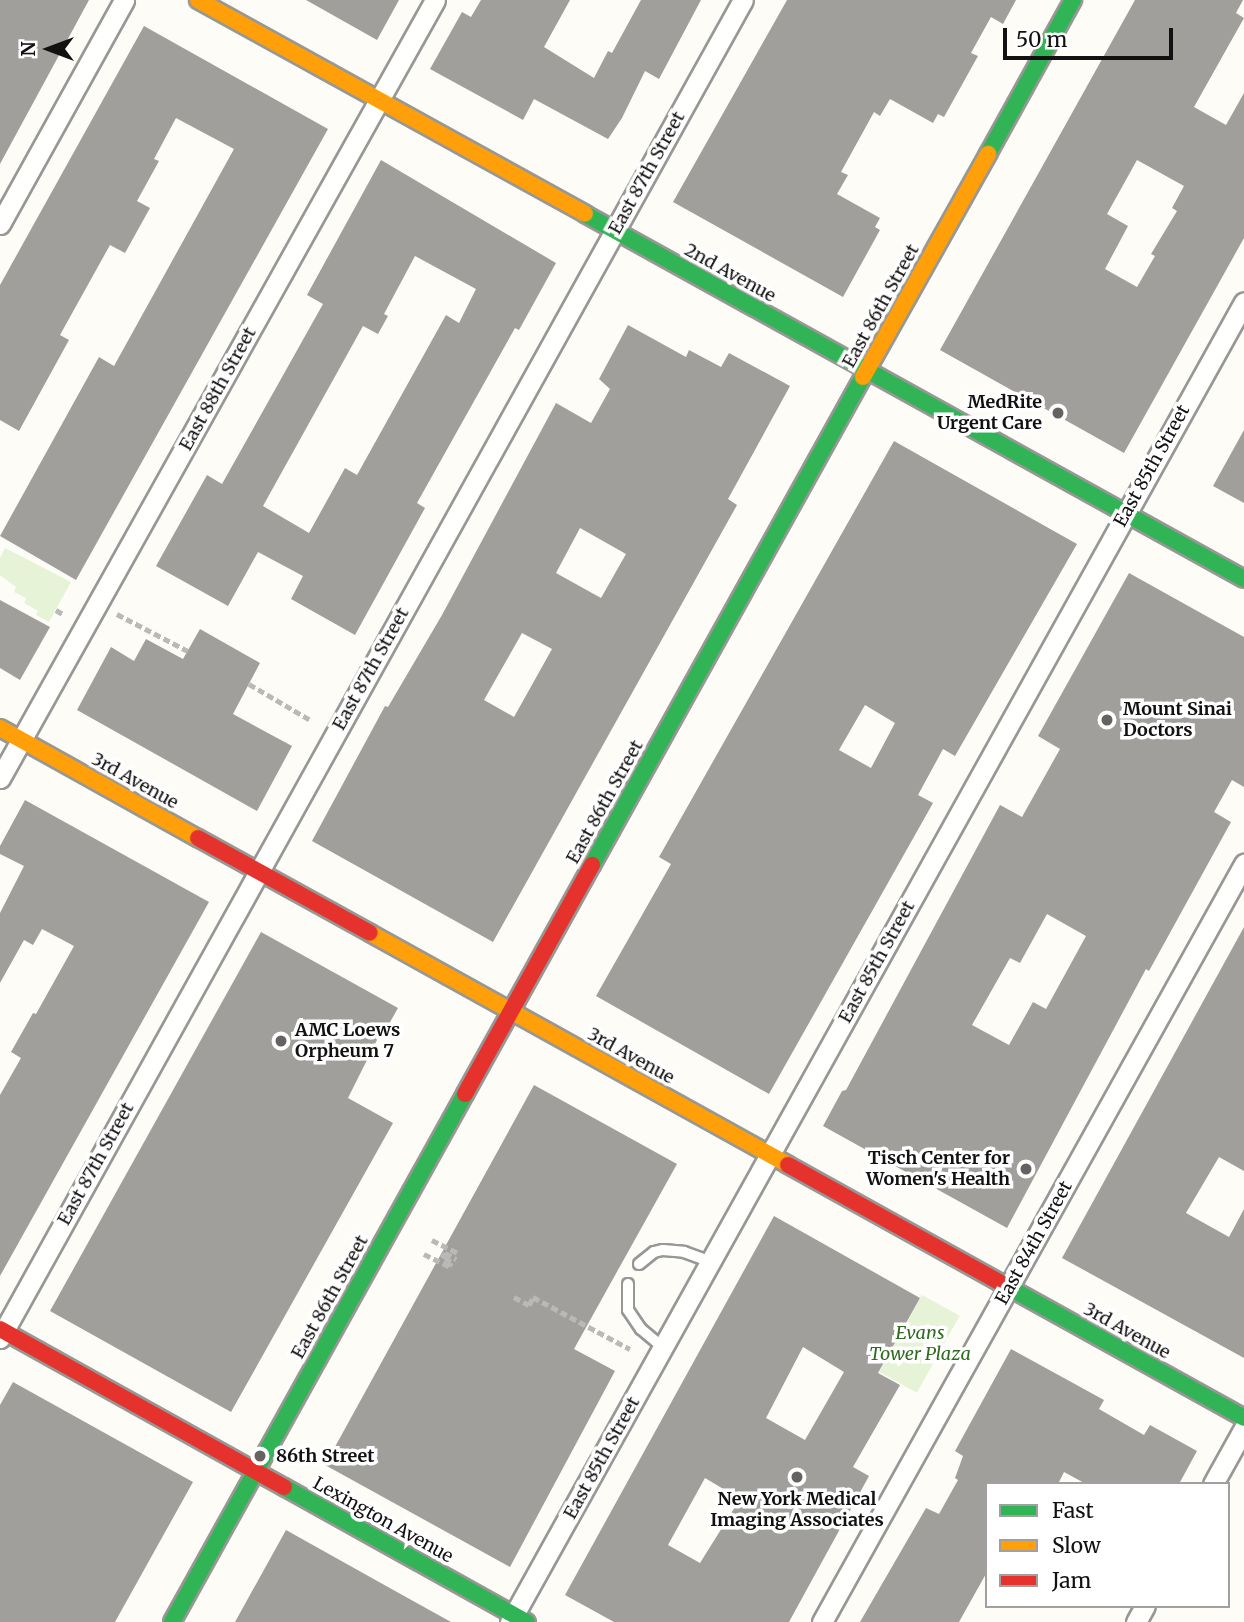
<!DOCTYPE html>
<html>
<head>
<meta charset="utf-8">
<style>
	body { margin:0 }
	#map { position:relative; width:1244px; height:1622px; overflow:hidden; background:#fdfcf7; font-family:Merriweather,serif }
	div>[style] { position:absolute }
	.green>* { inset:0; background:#e7f3d7; transform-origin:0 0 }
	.building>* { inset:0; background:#a19f9c }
	.path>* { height:4.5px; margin-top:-2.25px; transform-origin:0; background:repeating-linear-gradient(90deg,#b9b9b8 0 7px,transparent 0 10.5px) }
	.roads { filter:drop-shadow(2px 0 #979795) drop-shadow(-2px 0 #979795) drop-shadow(0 2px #979795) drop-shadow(0 -2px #979795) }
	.lane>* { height:10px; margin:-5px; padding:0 5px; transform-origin:5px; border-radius:5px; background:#fffffe }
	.street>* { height:19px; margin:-9.5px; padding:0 9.5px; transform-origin:9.5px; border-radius:9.5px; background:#fffffe }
	.fast>* { height:16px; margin:-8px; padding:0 8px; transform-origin:8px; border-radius:8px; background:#30b455 }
	.slow>* { height:16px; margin:-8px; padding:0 8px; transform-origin:8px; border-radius:8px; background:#ff9f0a }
	.jam>* { height:16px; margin:-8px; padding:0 8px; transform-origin:8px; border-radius:8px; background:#e5322d }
	.dots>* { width:19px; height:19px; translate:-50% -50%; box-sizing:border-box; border:4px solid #fff; border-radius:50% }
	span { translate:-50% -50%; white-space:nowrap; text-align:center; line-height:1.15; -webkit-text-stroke:7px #fff; paint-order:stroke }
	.street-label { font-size:18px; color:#111 }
	.poi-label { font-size:18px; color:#111; font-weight:700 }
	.right { translate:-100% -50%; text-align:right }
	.left { translate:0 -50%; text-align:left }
	.park-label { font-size:18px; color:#2f6b1f; font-style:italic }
	.legend { position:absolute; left:985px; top:1482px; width:245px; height:126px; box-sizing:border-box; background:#fff; border:2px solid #a0a0a0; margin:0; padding:9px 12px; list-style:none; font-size:21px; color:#111 }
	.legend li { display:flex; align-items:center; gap:14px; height:35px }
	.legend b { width:35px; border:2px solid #a0a0a0 }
	.north { position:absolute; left:14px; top:14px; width:70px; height:70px; -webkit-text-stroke:5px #fff; paint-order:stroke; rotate:270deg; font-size:19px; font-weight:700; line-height:28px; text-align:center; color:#111 }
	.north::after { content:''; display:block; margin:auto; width:24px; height:32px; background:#111; clip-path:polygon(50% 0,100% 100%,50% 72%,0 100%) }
	.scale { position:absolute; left:1003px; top:28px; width:170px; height:32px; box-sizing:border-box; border:4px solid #111; border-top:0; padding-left:9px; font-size:21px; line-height:24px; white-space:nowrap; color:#111; -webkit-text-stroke:5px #fff; paint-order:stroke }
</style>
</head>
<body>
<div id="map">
	<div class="green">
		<i style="clip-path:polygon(5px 548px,71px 582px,49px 622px,36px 615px,38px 611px,24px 603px,26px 598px,14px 592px,16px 587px,0 575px,0 558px)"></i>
		<i style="left:922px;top:1295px;width:43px;height:88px;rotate:29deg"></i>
	</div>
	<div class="building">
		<i style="clip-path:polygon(0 0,89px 0,0 164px)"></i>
		<i style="clip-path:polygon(306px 0,399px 0,377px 40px)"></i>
		<i style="clip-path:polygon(481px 0,570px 0,544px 47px,594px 78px,608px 51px,612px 53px,641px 0,701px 0,659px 79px,645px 71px,622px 118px,608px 139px,534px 99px,523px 120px,430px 69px,462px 12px,471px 17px)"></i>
		<i style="clip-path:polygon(787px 0,1016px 0,1003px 24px,991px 17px,971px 53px,978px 56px,944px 117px,938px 114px,933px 123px,890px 99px,880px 116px,874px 112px,841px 172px,848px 175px,837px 194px,880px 218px,875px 227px,880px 230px,843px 297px,673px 202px)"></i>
		<i style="clip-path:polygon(evenodd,1135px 0,1243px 0,1236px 13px,1244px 18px,1194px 107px,1226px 125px,1244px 93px,1244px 238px,1124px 453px,940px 350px,1135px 0,1137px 160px,1184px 186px,1172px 208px,1177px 211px,1151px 254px,1155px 256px,1137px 287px,1105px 269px,1128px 226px,1107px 214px,1137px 160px)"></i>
		<i style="clip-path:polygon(144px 26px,328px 129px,76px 580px,0 536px,99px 357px,114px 366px,234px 149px,176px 118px,154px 159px,159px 161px,137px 201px,150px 208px,125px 253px,110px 245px,60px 335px,69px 340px,19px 431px,0 420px,0 285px)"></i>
		<i style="clip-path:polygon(evenodd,381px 160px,556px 263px,519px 330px,515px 328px,417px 503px,425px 508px,355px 635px,291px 599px,303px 576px,258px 552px,228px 606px,156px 566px,207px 475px,222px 484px,323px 304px,307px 295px,381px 160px,415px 256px,476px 289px,459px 323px,446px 315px,357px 475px,345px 468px,309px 533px,263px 506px,363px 326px,378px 334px,388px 316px,384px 314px,415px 256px)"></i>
		<i style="clip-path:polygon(evenodd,628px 325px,686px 357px,689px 350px,721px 367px,729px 353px,790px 386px,728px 499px,737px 505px,493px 942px,312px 841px,385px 706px,388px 707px,442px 615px,556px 403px,591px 423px,610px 389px,599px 379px,628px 325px,580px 528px,626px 554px,601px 598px,556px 573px,580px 528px,628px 325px,522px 633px,552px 649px,514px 717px,484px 700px,522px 633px)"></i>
		<i style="clip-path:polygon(1244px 430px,1244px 503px,1213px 486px)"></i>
		<i style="clip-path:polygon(evenodd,894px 441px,1077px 544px,955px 756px,943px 749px,918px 795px,933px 803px,769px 1094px,596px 996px,671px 864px,659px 857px,894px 441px,865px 705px,895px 723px,871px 768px,839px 750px,865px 705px)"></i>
		<i style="clip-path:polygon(evenodd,1129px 573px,1244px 637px,1244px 787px,1232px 780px,1214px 812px,1231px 822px,1149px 971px,1146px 969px,1007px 1228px,823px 1126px,842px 1091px,846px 1090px,1000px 805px,1022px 817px,1060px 749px,1038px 736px,1129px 573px,1047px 914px,1086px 936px,1046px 1009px,1033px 1002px,1009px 1045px,972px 1025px,1010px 958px,1020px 963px,1047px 914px)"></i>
		<i style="clip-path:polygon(0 600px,50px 627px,20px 680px,0 668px)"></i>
		<i style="clip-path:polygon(200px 629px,260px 663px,233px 714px,292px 746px,257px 811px,77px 710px,111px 647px,134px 661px,146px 639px,183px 659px)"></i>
		<i style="clip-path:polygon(25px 800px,209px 902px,0 1276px,0 1095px,21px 1058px,11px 1052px,33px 1013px,36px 1014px,74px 946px,42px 929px,33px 945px,24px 940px,0 983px,0 913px,24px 866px,0 854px,0 846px)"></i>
		<i style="clip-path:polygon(1244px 927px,1244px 1171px,1219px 1157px,1186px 1213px,1229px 1237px,1244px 1209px,1244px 1358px,1062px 1258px)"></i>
		<i style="clip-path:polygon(261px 932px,398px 1008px,385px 1031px,381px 1032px,348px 1098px,393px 1123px,231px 1412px,50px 1311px)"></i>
		<i style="clip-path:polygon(534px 1085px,677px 1164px,574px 1349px,615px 1371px,510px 1567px,325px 1465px)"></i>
		<i style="clip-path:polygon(evenodd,774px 1216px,920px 1298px,878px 1373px,900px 1385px,853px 1467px,869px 1476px,789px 1622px,614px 1622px,565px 1595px,774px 1216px,803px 1347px,844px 1372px,805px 1440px,766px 1418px,803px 1347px,774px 1216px,705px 1478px,740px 1499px,700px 1563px,668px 1545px,705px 1478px)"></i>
		<i style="clip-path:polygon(1011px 1349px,1104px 1400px,1099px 1409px,1144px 1435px,1150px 1425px,1197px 1451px,1179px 1484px,1086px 1484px,1064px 1472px,1058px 1484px,987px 1484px,987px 1572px,959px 1622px,860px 1622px,926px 1508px,939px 1514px,958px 1480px,955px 1478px,963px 1456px,955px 1451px)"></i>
		<i style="clip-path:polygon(13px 1382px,193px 1482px,115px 1622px,0 1622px,0 1405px)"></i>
		<i style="clip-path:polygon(286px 1530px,379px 1582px,451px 1622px,235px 1622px)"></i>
	</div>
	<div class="path">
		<i style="left:56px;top:610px;width:8px;rotate:30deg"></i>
		<i style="left:117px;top:614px;width:80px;rotate:27.5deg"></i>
		<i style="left:249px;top:684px;width:73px;rotate:30.4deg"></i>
		<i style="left:432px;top:1240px;width:30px;rotate:27deg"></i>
		<i style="left:424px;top:1254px;width:28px;rotate:26deg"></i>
		<i style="left:449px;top:1266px;width:4px;rotate:-63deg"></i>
		<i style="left:451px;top:1262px;width:10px;rotate:-156deg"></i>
		<i style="left:442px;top:1258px;width:6px;rotate:-59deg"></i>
		<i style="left:445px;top:1253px;width:13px;rotate:29deg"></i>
		<i style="left:514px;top:1297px;width:17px;rotate:28deg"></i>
		<i style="left:529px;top:1305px;width:9px;rotate:-63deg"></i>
		<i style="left:533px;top:1297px;width:110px;rotate:28.2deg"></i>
	</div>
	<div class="roads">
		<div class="lane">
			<i style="left:639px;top:1264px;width:19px;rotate:-39deg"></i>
			<i style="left:654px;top:1252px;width:9px;rotate:-13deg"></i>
			<i style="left:663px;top:1250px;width:21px;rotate:5deg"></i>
			<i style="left:684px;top:1252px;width:30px;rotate:20deg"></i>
			<i style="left:628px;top:1284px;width:26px;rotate:90deg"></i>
			<i style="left:628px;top:1310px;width:23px;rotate:56deg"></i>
			<i style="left:641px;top:1329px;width:30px;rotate:40deg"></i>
		</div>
		<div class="street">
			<i style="left:0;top:224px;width:256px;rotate:-61deg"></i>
			<i style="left:0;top:778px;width:891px;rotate:-60.79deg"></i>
			<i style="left:0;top:1338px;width:1530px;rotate:-60.96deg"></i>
			<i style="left:1213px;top:1484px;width:64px;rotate:-61deg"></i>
			<i style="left:510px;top:1622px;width:1510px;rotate:-60.92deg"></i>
			<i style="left:822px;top:1622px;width:868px;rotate:-60.89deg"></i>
			<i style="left:1136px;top:1622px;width:18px;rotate:-61deg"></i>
		</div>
		<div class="fast">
			<i style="left:988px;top:154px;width:176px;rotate:-61.1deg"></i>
			<i style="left:585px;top:214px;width:753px;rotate:28.98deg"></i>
			<i style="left:592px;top:865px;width:558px;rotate:-60.96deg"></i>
			<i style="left:999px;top:1282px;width:280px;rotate:29deg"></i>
			<i style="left:284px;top:1487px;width:278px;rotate:29.1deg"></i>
			<i style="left:172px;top:1622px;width:604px;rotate:-60.97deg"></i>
		</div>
		<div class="slow">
			<i style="left:198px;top:0;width:442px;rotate:28.9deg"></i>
			<i style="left:863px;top:377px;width:256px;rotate:-60.7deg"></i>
			<i style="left:0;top:728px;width:227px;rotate:29.1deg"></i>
			<i style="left:370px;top:933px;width:478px;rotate:29deg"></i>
		</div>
		<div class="jam">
			<i style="left:198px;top:838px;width:196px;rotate:28.9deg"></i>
			<i style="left:465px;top:1094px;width:262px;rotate:-61deg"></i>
			<i style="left:788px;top:1165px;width:241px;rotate:29deg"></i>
			<i style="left:0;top:1329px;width:325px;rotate:29.1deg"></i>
		</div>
	</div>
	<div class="dots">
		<i style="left:1058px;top:413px;background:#646362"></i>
		<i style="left:1107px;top:720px;background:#646362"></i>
		<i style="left:281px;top:1041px;background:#646362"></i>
		<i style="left:1026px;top:1169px;background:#646362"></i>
		<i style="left:260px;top:1456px;background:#646362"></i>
		<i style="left:797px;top:1477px;background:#646362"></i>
	</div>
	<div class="street-label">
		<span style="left:647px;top:173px;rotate:-61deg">East 87th Street</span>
		<span style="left:730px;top:273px;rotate:29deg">2nd Avenue</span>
		<span style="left:881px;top:306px;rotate:-61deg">East 86th Street</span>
		<span style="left:218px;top:389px;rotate:-61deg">East 88th Street</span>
		<span style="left:1152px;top:466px;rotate:-61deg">East 85th Street</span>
		<span style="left:371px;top:669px;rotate:-61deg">East 87th Street</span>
		<span style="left:135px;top:781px;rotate:29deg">3rd Avenue</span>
		<span style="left:605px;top:802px;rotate:-61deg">East 86th Street</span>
		<span style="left:877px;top:962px;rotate:-61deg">East 85th Street</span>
		<span style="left:631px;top:1056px;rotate:29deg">3rd Avenue</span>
		<span style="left:96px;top:1164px;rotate:-61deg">East 87th Street</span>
		<span style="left:1034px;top:1243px;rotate:-61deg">East 84th Street</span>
		<span style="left:330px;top:1297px;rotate:-61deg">East 86th Street</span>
		<span style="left:1127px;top:1331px;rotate:29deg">3rd Avenue</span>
		<span style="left:602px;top:1458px;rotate:-61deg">East 85th Street</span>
		<span style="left:383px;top:1520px;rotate:29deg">Lexington Avenue</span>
	</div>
	<div class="poi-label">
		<span class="right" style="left:1042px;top:413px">MedRite<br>Urgent Care</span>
		<span class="left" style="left:1123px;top:720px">Mount Sinai<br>Doctors</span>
		<span class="left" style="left:295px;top:1041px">AMC Loews<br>Orpheum 7</span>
		<span class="right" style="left:1010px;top:1169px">Tisch Center for<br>Women's Health</span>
		<span class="left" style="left:276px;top:1456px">86th Street</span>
		<span style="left:797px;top:1510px">New York Medical<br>Imaging Associates</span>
	</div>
	<div class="park-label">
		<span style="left:920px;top:1344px">Evans<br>Tower Plaza</span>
	</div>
	<ul class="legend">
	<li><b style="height:9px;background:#30b455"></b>Fast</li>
	<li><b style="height:9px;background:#ff9f0a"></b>Slow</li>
	<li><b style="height:9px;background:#e5322d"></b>Jam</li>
	</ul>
	<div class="north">N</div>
	<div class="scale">50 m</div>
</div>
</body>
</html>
